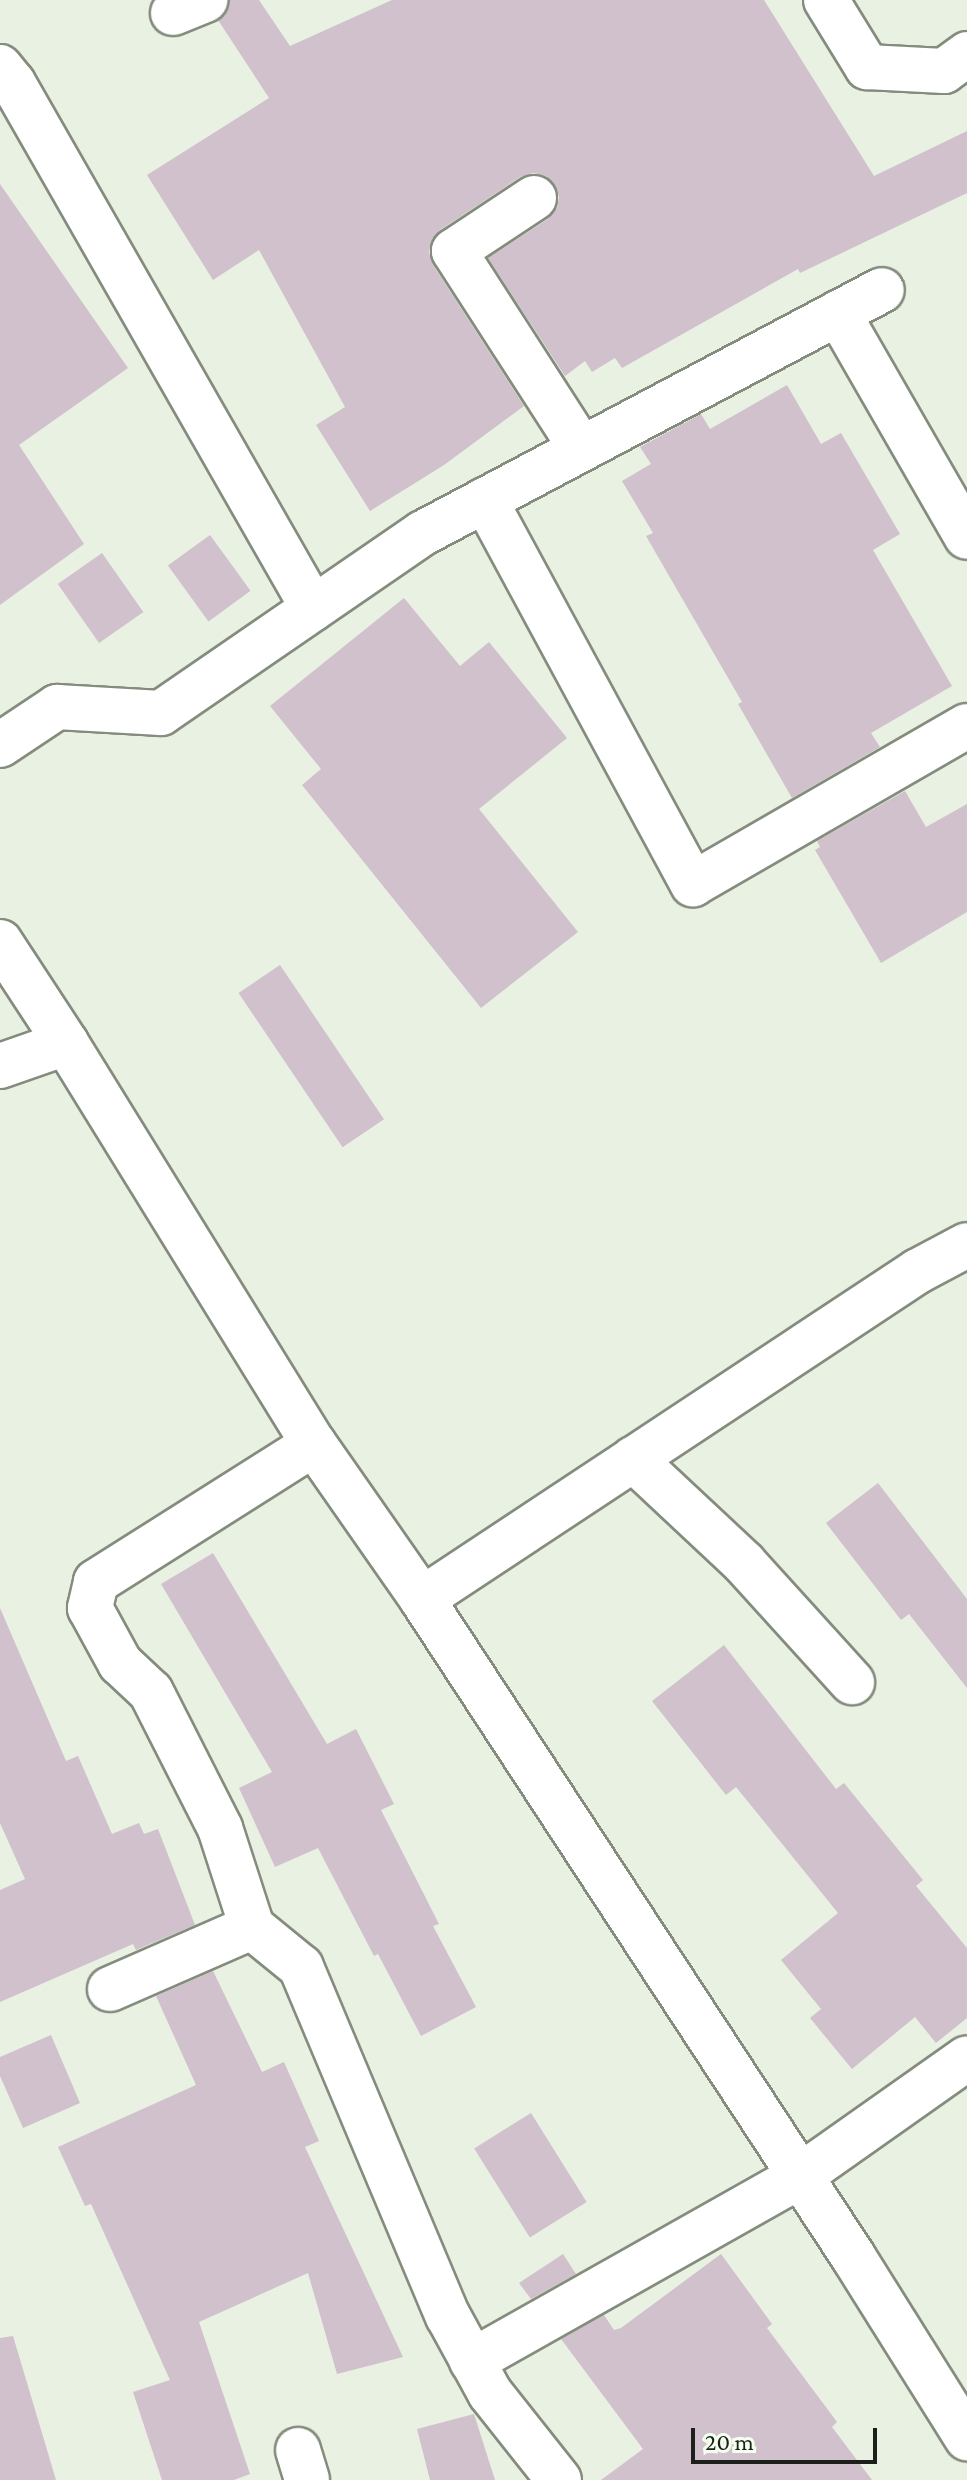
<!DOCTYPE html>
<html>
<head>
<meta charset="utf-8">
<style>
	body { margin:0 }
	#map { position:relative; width:967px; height:2480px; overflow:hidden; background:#e8f1e2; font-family:"Crimson Pro",serif }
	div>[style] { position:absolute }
	.building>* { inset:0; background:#d0c1cd; transform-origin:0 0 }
	.roads { filter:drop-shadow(2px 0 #848c7e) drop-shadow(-2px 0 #848c7e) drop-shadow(0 2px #848c7e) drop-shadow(0 -2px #848c7e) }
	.minor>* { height:44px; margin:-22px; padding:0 22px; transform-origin:22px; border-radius:22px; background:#fff }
	.tertiary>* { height:44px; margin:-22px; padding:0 22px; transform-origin:22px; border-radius:22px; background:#fff }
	span { translate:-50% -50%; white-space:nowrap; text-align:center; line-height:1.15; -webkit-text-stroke:6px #f5ffef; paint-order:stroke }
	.scale { position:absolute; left:691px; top:2428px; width:186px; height:36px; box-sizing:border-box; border:4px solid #1c1f1a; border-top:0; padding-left:10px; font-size:24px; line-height:28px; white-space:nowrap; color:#1c1f1a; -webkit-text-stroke:6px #f5ffef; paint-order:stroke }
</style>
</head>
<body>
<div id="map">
	<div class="building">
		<i style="clip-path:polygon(229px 0,259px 0,290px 46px,392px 0,764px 0,874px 176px,967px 131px,967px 193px,800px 273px,798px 269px,622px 368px,615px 358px,592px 372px,585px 361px,565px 376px,488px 258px,548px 219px,557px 208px,559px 197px,555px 185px,546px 176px,533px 173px,520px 177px,440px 230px,432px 239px,429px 252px,433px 265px,524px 406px,444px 465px,370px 511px,316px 425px,345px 407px,259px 250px,213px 280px,147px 175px,269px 98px,218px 20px,225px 15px)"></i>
		<i style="clip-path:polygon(0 184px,128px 368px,19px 445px,84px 544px,0 605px)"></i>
		<i style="clip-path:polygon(787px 385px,821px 444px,841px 433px,900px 534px,873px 550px,952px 686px,871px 733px,880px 747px,792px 798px,738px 704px,742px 702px,646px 536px,653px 533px,622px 481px,651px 464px,640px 447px,701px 414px,710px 429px)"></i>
		<i style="left:210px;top:535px;width:69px;height:52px;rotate:54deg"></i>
		<i style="left:102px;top:553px;width:72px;height:54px;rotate:55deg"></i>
		<i style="clip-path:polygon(404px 598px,460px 666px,489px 642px,567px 738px,479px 809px,578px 932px,481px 1008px,302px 785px,321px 769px,270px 706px)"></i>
		<i style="clip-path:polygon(905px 791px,926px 827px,967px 804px,967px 912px,881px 963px,815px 850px,820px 847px,817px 841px)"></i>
		<i style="left:280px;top:965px;width:186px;height:50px;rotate:56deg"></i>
		<i style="clip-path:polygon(878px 1483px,967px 1599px,967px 1688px,909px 1614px,901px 1620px,826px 1523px)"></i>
		<i style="clip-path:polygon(213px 1553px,327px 1744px,356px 1729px,394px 1804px,381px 1810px,439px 1924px,433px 1926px,476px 2007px,421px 2036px,378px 1954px,374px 1956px,318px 1848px,275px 1867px,239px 1788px,272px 1772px,161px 1584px)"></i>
		<i style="clip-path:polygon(0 1608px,66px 1761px,78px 1756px,112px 1834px,139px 1823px,144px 1834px,158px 1829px,195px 1925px,136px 1950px,133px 1944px,0 2002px,0 1890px,25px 1879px,0 1823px)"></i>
		<i style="clip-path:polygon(724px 1645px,836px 1789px,844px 1783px,923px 1880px,916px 1886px,967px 1948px,967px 2018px,936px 2043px,915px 2017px,852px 2069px,810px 2018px,821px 2009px,781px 1960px,838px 1913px,736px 1787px,726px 1795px,652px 1701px)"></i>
		<i style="clip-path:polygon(213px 1971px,262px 2072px,284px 2062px,319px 2141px,305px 2147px,403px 2357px,337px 2374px,308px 2273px,199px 2322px,250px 2474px,234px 2480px,162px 2480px,133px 2392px,170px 2380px,91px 2204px,85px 2206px,58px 2147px,196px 2085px,156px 1996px)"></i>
		<i style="clip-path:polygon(51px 2035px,80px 2103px,23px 2128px,0 2076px,0 2057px)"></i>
		<i style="left:531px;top:2113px;width:105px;height:67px;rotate:58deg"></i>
		<i style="clip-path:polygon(563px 2254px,576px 2274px,531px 2299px,519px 2283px)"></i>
		<i style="clip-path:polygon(721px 2254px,772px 2324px,767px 2328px,837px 2422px,832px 2427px,872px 2480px,601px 2480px,643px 2449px,561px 2339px,604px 2315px,614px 2330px,621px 2328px)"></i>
		<i style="clip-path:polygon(13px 2336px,56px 2480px,0 2480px,0 2338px)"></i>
		<i style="clip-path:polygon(474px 2414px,495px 2480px,430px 2480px,417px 2429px)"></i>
	</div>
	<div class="roads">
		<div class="minor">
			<i style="left:826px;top:0;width:79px;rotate:58.5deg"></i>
			<i style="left:867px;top:67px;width:77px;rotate:3deg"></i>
			<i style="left:944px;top:71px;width:29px;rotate:-36deg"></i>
			<i style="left:173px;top:13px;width:35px;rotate:-22deg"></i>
			<i style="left:0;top:67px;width:21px;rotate:51deg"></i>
			<i style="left:13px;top:83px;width:605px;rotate:60.26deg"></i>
			<i style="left:534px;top:198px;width:96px;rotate:146.5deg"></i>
			<i style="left:454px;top:251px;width:234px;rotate:57.2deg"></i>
			<i style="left:838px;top:313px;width:258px;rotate:60.1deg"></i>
			<i style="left:485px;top:500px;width:437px;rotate:61.6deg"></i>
			<i style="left:693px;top:884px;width:316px;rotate:-30deg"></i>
			<i style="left:0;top:745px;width:69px;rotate:-33.7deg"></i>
			<i style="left:57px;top:707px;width:104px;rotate:3.3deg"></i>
			<i style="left:161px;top:713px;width:318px;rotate:-34.5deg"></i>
			<i style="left:423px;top:533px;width:519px;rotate:-27.9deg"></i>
			<i style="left:0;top:1066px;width:70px;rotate:-19.2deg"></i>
			<i style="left:314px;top:1444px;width:258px;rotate:147.7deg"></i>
			<i style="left:96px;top:1582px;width:27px;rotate:103deg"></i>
			<i style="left:90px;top:1608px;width:63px;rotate:61.4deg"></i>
			<i style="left:120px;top:1663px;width:42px;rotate:43.1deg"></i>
			<i style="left:151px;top:1692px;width:153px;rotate:63.1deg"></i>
			<i style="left:220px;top:1828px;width:104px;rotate:72.1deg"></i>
			<i style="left:252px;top:1927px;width:63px;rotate:39.2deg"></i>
			<i style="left:301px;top:1967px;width:379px;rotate:67.2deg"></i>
			<i style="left:448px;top:2316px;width:88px;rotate:61.4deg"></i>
			<i style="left:490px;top:2393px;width:111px;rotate:51.6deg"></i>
			<i style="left:633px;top:1459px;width:152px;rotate:43.1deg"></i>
			<i style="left:744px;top:1563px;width:161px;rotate:47.8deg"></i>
			<i style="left:422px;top:1599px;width:595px;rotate:-33.48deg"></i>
			<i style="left:918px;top:1271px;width:55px;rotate:-28deg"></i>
			<i style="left:110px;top:1989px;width:155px;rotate:-23.6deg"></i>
			<i style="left:472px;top:2361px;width:377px;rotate:-29.4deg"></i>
			<i style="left:800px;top:2176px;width:204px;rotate:-35.2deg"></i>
			<i style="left:298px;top:2450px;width:31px;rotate:73deg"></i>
		</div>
		<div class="tertiary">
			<i style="left:0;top:942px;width:121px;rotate:56.8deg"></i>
			<i style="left:66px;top:1043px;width:471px;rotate:58.3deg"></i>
			<i style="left:314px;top:1444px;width:189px;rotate:55.1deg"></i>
			<i style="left:422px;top:1599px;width:788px;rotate:56.75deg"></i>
			<i style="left:854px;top:2258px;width:213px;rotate:57.9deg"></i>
		</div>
	</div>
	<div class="scale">20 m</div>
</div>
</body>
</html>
